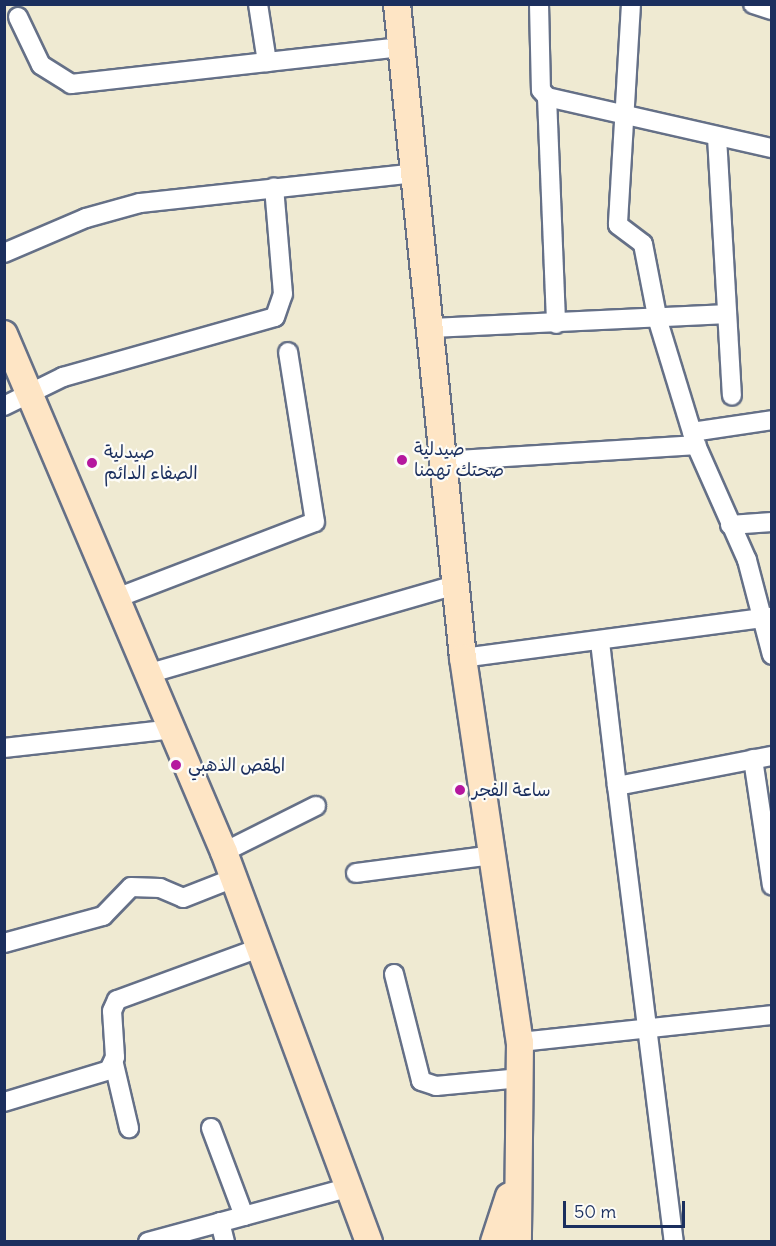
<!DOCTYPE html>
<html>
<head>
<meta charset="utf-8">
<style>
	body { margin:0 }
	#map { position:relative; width:776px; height:1246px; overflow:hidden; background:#efead2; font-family:Delius,"Playpen Sans Arabic",sans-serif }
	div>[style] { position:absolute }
	.roads { filter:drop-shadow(2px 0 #657087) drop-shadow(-2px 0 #657087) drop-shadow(0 2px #657087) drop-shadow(0 -2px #657087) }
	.minor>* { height:18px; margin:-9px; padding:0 9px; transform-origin:9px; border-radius:9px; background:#fff }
	.secondary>* { height:26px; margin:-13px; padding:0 13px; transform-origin:13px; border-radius:13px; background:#fee5c5 }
	.dots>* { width:16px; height:16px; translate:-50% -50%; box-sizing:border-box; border:3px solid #fdfcf7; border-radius:50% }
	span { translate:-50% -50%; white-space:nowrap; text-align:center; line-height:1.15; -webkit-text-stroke:4.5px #fdfcf7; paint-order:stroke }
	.poi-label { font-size:18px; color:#1b2f5e }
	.left { translate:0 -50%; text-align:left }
	.frame { position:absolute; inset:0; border:6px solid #1b2f5e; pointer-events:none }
	.scale { position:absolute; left:563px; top:1201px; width:122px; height:27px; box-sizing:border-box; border:3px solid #1b2f5e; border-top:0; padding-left:8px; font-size:18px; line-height:21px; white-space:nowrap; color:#1b2f5e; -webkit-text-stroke:4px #fdfcf7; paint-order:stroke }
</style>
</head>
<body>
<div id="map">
	<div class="roads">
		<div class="minor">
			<i style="left:258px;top:4px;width:59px;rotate:81.2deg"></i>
			<i style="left:539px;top:4px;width:86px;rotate:88.7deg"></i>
			<i style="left:541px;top:90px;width:9px;rotate:49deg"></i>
			<i style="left:547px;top:97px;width:231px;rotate:12.8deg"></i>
			<i style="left:631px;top:4px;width:221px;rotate:93.4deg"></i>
			<i style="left:618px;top:225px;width:31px;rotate:37deg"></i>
			<i style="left:643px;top:244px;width:78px;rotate:79deg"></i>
			<i style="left:658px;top:321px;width:130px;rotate:73deg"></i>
			<i style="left:696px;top:445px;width:126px;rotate:66.1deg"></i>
			<i style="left:747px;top:560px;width:98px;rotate:75.3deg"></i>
			<i style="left:753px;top:4px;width:20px;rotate:18deg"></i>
			<i style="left:18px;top:17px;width:53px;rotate:64.4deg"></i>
			<i style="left:41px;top:65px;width:36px;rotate:32deg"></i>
			<i style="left:71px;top:84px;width:332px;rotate:-6.4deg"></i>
			<i style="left:547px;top:97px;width:227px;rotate:87.7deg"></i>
			<i style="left:717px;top:137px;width:259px;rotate:86.7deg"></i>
			<i style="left:4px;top:253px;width:89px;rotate:-23.1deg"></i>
			<i style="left:86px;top:218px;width:56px;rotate:-15.5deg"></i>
			<i style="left:140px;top:203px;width:277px;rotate:-6.2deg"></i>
			<i style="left:430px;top:328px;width:295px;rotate:-2.7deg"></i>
			<i style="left:4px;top:406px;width:66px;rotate:-26.2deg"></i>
			<i style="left:63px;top:377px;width:220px;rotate:-15.8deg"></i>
			<i style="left:275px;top:317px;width:24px;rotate:-71deg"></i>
			<i style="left:283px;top:294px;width:107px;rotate:-94.8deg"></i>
			<i style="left:692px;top:432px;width:81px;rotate:-8.5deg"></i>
			<i style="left:443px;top:461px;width:254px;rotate:-3.6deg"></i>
			<i style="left:730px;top:525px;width:42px;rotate:-4.1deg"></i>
			<i style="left:114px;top:599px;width:215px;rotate:-21deg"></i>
			<i style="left:315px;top:522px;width:172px;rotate:-99deg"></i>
			<i style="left:600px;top:642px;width:145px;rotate:83.3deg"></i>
			<i style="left:617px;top:786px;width:158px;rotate:-11deg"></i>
			<i style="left:463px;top:658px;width:312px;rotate:-7.6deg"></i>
			<i style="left:147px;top:674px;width:321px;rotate:-16.1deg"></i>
			<i style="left:4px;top:748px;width:171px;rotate:-6.4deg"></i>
			<i style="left:753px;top:759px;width:128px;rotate:81.5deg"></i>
			<i style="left:617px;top:786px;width:460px;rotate:82.9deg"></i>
			<i style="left:224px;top:852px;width:103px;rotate:-26.6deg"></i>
			<i style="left:356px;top:873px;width:138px;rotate:-7.5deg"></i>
			<i style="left:4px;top:943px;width:103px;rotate:-15.3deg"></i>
			<i style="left:103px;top:916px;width:40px;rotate:-46deg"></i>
			<i style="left:131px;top:887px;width:29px;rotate:2deg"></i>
			<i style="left:160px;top:888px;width:25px;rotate:23deg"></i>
			<i style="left:183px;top:898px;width:55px;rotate:-21.4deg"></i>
			<i style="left:394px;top:974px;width:110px;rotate:75.8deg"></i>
			<i style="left:421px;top:1081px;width:16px;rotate:18deg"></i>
			<i style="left:436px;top:1086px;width:85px;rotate:-5.4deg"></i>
			<i style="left:520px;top:1042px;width:253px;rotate:-6.1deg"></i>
			<i style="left:114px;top:1064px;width:66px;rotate:76.8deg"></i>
			<i style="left:4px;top:1102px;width:110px;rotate:-16.9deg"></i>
			<i style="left:109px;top:1070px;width:14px;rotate:-65deg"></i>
			<i style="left:115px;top:1057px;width:46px;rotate:-93.7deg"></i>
			<i style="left:112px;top:1011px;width:12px;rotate:-66deg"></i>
			<i style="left:117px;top:1000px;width:154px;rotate:-20.1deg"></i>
			<i style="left:211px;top:1128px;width:94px;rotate:69.4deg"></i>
			<i style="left:220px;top:1222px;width:21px;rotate:76deg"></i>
			<i style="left:148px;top:1242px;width:210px;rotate:-15.2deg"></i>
		</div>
		<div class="secondary">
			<i style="left:397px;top:4px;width:657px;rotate:84.24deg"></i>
			<i style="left:463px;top:658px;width:388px;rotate:81.6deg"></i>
			<i style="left:520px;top:1042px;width:200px;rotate:90.6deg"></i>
			<i style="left:4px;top:334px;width:563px;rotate:66.99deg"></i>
			<i style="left:224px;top:852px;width:416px;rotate:69.6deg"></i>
			<i style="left:494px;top:1242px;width:48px;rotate:-71.9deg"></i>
		</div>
	</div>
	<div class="dots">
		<i style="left:402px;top:460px;background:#b5179e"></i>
		<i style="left:92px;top:463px;background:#b5179e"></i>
		<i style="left:176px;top:765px;background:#b5179e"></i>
		<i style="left:460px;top:790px;background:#b5179e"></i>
	</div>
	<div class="poi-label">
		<span class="left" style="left:414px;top:460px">صيدلية<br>صحتك تهمنا</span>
		<span class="left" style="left:104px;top:463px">صيدلية<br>الصفاء الدائم</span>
		<span class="left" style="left:188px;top:765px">المقص الذهبي</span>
		<span class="left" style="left:472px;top:790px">ساعة الفجر</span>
	</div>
	<div class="frame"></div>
	<div class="scale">50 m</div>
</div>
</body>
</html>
